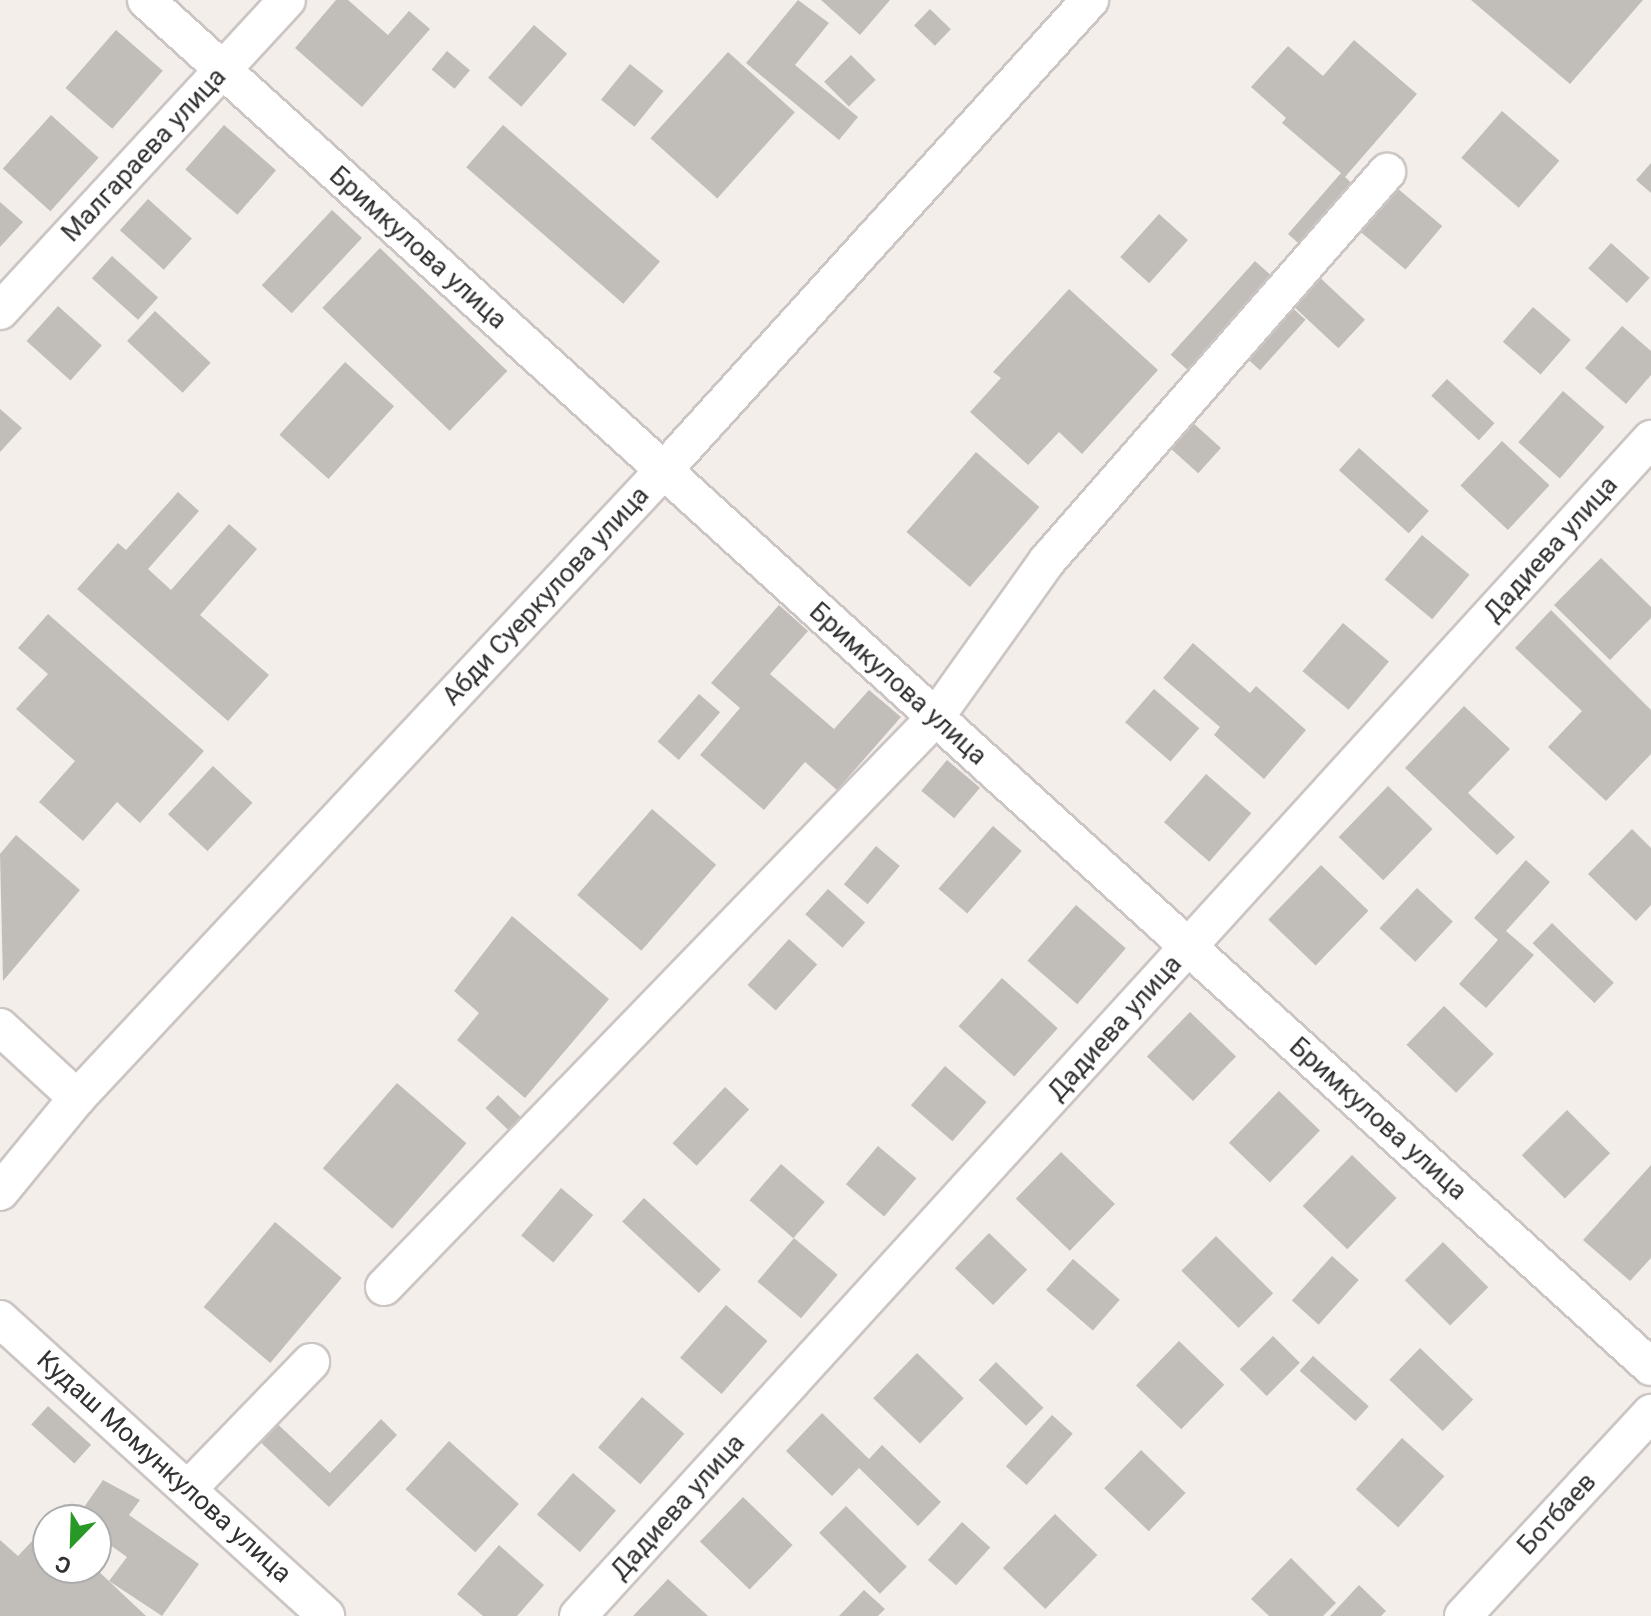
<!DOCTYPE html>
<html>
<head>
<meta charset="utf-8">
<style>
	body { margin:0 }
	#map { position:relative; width:1651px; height:1616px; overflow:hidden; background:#f4eeeb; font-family:Roboto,sans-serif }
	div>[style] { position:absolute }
	.building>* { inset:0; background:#c1bdb9; transform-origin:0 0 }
	.roads { filter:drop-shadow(2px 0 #ccc5c3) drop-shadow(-2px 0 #ccc5c3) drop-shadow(0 2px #ccc5c3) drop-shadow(0 -2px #ccc5c3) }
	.minor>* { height:36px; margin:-18px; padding:0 18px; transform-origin:18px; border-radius:18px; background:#fff }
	span { translate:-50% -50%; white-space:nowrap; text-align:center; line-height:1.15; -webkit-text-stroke:6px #fff; paint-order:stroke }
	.street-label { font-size:26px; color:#343231 }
	.north { position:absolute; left:32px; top:1504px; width:80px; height:80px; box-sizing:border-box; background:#fff; border:2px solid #aeadad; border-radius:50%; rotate:203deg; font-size:22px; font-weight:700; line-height:32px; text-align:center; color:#343231 }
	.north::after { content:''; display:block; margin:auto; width:28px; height:36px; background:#289926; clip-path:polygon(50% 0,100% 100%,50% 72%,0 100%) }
</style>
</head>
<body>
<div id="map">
	<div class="building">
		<i style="clip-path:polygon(336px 0,348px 0,388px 35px,409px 11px,430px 29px,362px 107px,295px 48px)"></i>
		<i style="clip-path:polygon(798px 0,829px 23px,795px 65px,858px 117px,839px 140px,746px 63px)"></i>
		<i style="clip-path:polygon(821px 0,890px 0,860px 35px)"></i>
		<i style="clip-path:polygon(1471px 0,1643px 0,1570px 84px)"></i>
		<i style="left:930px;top:9px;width:29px;height:23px;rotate:44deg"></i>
		<i style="left:534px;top:25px;width:44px;height:70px;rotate:41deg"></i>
		<i style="left:116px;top:30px;width:62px;height:77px;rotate:41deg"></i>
		<i style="clip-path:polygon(1354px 40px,1417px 94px,1345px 177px,1358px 189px,1305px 249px,1288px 234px,1341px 173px,1282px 123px,1286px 118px,1251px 87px,1288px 46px,1323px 76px)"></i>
		<i style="left:447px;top:51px;width:30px;height:24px;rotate:40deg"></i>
		<i style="left:728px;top:52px;width:90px;height:116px;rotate:42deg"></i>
		<i style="left:851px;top:55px;width:35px;height:38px;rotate:45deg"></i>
		<i style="left:630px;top:64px;width:43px;height:46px;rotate:39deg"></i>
		<i style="left:1502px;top:111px;width:76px;height:62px;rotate:41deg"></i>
		<i style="left:51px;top:115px;width:64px;height:72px;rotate:42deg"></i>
		<i style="left:224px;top:125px;width:69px;height:59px;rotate:41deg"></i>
		<i style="left:503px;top:125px;width:208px;height:56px;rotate:41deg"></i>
		<i style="clip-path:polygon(1651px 163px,1651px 193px,1636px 180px)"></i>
		<i style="left:1397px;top:188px;width:59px;height:57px;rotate:40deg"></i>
		<i style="left:148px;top:199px;width:59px;height:42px;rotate:42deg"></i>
		<i style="clip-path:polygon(0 202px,23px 222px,0 247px)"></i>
		<i style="left:332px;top:210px;width:41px;height:103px;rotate:43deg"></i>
		<i style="left:1159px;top:214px;width:39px;height:58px;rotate:42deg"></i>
		<i style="left:1611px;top:243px;width:52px;height:34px;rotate:42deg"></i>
		<i style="left:380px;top:248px;width:177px;height:83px;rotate:44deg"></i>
		<i style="left:112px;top:256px;width:62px;height:30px;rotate:42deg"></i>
		<i style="left:1255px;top:261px;width:36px;height:126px;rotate:42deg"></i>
		<i style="left:1316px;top:274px;width:67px;height:39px;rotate:43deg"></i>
		<i style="clip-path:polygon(1069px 289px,1158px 370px,1082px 454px,1059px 432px,1028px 465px,970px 412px,1001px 378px,993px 372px)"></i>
		<i style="left:1287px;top:303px;width:25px;height:68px;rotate:42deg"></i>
		<i style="left:58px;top:306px;width:59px;height:47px;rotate:42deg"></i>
		<i style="left:1533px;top:307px;width:50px;height:46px;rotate:41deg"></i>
		<i style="left:155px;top:311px;width:76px;height:41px;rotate:43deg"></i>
		<i style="clip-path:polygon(1622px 326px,1651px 351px,1651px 375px,1626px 404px,1585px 368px)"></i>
		<i style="left:345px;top:362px;width:66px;height:98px;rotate:42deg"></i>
		<i style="left:1447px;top:379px;width:65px;height:23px;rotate:43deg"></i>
		<i style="left:1563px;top:391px;width:55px;height:68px;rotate:41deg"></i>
		<i style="clip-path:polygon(0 409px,22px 428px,0 452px)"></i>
		<i style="left:1192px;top:422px;width:39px;height:34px;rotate:42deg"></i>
		<i style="left:1502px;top:441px;width:65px;height:61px;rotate:43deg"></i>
		<i style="left:1359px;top:448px;width:94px;height:30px;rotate:42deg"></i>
		<i style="left:976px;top:452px;width:84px;height:106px;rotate:41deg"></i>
		<i style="clip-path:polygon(178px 492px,199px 511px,148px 569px,171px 590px,229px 524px,257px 549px,200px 615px,269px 675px,228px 721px,77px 589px,118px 543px,126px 550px)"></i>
		<i style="left:1422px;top:535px;width:62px;height:58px;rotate:40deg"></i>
		<i style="clip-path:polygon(1601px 558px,1651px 607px,1651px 618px,1610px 660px,1554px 605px)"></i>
		<i style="clip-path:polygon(779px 605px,808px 631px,770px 674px,834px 729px,869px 690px,901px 717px,837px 790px,805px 762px,764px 810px,700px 755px,740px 708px,711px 683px)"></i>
		<i style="clip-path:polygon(1551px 610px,1651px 710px,1651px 754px,1606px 801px,1548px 747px,1582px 711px,1515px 648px)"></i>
		<i style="clip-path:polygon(48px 614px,204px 751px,140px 823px,117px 802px,83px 841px,39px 802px,75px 761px,16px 709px,48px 674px,18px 648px)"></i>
		<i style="left:1343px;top:623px;width:60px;height:63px;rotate:40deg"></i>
		<i style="clip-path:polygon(1193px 643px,1250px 693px,1256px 686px,1306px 730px,1264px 779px,1214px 735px,1220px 727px,1163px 678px)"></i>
		<i style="left:1154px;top:689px;width:60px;height:44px;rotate:41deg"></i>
		<i style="left:699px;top:694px;width:28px;height:63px;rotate:41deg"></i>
		<i style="clip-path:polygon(1464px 706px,1510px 749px,1468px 793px,1515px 837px,1497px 855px,1405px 768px)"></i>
		<i style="left:947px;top:760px;width:43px;height:40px;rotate:40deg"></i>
		<i style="left:213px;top:766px;width:54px;height:66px;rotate:43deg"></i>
		<i style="left:1206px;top:774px;width:60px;height:64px;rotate:41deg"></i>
		<i style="left:1388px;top:786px;width:62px;height:71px;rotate:44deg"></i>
		<i style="left:652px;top:809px;width:85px;height:114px;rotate:41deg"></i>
		<i style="left:993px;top:826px;width:38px;height:83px;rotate:41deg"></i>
		<i style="clip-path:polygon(1632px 829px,1651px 848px,1651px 905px,1636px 921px,1588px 874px)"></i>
		<i style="clip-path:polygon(16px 835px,80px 890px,3px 981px,0 854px)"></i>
		<i style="left:876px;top:846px;width:31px;height:50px;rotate:40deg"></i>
		<i style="clip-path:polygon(1526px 860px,1550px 882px,1506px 931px,1534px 955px,1486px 1008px,1459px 984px,1498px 940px,1474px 918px)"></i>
		<i style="left:1321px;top:865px;width:66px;height:76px;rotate:44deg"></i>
		<i style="left:1417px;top:888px;width:49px;height:55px;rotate:43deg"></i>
		<i style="left:828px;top:889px;width:50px;height:34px;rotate:42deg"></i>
		<i style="left:1076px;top:905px;width:66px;height:74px;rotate:41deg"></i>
		<i style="clip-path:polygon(512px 916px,609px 999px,525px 1098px,457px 1040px,479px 1013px,454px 991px)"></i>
		<i style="left:1552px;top:923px;width:86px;height:28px;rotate:44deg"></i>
		<i style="left:789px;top:939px;width:38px;height:62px;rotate:42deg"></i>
		<i style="left:1002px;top:978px;width:75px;height:65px;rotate:42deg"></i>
		<i style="left:1444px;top:1006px;width:69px;height:54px;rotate:44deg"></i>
		<i style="left:1190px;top:1012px;width:64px;height:62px;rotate:44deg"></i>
		<i style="left:945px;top:1066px;width:55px;height:52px;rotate:41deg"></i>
		<i style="left:397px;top:1083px;width:92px;height:113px;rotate:41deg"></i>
		<i style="left:725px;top:1087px;width:33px;height:77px;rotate:43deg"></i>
		<i style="left:1279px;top:1091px;width:57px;height:72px;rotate:44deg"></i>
		<i style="left:498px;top:1095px;width:32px;height:18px;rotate:44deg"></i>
		<i style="left:1567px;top:1110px;width:61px;height:64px;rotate:45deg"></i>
		<i style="left:878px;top:1146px;width:50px;height:50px;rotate:40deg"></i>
		<i style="left:1061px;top:1152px;width:75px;height:65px;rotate:44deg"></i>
		<i style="left:1352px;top:1155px;width:62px;height:71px;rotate:44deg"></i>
		<i style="left:781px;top:1164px;width:58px;height:48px;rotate:41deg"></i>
		<i style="clip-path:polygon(1651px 1165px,1651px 1258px,1630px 1281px,1583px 1240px)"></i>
		<i style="left:561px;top:1188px;width:42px;height:62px;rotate:40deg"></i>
		<i style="left:644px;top:1198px;width:105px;height:32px;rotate:43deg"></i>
		<i style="left:275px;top:1222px;width:87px;height:111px;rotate:40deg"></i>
		<i style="left:989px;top:1233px;width:53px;height:49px;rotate:44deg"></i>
		<i style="left:1216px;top:1236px;width:81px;height:49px;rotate:45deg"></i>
		<i style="left:794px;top:1238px;width:57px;height:57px;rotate:40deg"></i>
		<i style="left:1443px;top:1242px;width:64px;height:54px;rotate:45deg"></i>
		<i style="left:1332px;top:1256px;width:36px;height:60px;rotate:42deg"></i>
		<i style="left:1073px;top:1259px;width:62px;height:41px;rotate:41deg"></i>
		<i style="left:726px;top:1305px;width:55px;height:70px;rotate:41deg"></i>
		<i style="left:1273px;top:1336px;width:38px;height:47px;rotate:45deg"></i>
		<i style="left:1179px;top:1341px;width:63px;height:62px;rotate:44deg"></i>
		<i style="left:1420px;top:1348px;width:74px;height:44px;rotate:44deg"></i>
		<i style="left:917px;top:1353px;width:65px;height:63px;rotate:44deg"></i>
		<i style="left:1313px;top:1356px;width:75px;height:20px;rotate:42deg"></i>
		<i style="left:996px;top:1362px;width:66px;height:25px;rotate:44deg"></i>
		<i style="left:642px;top:1397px;width:56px;height:67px;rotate:41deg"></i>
		<i style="left:48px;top:1406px;width:58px;height:25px;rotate:42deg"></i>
		<i style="clip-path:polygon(822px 1413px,869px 1459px,882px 1445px,941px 1502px,918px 1526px,859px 1468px,832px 1496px,786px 1451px)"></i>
		<i style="left:1052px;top:1415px;width:28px;height:69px;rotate:42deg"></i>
		<i style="clip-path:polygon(271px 1418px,330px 1473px,381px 1419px,397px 1435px,329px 1507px,254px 1436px)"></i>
		<i style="left:1402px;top:1438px;width:57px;height:69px;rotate:42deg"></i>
		<i style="left:449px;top:1441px;width:94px;height:65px;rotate:42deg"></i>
		<i style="left:1141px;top:1450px;width:62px;height:53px;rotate:44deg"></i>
		<i style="left:573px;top:1473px;width:57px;height:55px;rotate:41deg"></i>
		<i style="clip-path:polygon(103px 1480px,140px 1500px,129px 1515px,199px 1564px,162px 1616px,109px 1581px,127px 1557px,96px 1535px,96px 1520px,75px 1520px)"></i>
		<i style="left:743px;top:1497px;width:69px;height:62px;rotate:44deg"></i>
		<i style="left:846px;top:1506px;width:86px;height:38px;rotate:45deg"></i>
		<i style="left:1055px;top:1514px;width:59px;height:75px;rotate:44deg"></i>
		<i style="left:962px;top:1522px;width:38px;height:51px;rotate:42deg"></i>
		<i style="clip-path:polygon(48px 1524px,48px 1568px,95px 1568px,146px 1616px,0 1616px,0 1540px,18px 1556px)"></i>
		<i style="clip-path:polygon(499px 1545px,544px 1585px,517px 1616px,483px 1616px,457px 1594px)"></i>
		<i style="clip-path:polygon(1291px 1558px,1336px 1603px,1323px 1616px,1269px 1616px,1251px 1599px)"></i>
		<i style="clip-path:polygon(668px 1579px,708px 1616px,633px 1616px)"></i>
		<i style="clip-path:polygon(1359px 1585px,1386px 1611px,1381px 1616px,1330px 1616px)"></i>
		<i style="clip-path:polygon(864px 1590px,885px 1609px,878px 1616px,839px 1616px)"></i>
	</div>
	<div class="roads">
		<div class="minor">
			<i style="left:146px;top:0;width:2033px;rotate:42.25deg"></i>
			<i style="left:0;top:311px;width:423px;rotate:-47.3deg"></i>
			<i style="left:0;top:1027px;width:105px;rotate:42.7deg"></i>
			<i style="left:0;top:1192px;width:122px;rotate:-50.7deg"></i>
			<i style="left:77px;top:1098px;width:858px;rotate:-46.94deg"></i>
			<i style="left:663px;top:471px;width:636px;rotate:-47.81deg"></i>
			<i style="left:384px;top:1287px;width:792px;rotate:-45.92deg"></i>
			<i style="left:935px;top:718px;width:193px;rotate:-54.5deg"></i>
			<i style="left:1047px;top:561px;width:517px;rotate:-48.85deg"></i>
			<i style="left:0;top:1319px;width:441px;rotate:42.3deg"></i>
			<i style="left:188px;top:1489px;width:177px;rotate:-45.9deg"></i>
			<i style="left:578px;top:1616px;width:1593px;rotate:-47.65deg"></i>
			<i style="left:1463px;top:1616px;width:277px;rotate:-47.2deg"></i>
		</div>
	</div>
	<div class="street-label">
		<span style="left:144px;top:155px;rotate:-47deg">Малгараева улица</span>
		<span style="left:418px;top:248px;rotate:42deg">Бримкулова улица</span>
		<span style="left:1551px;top:549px;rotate:-48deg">Дадиева улица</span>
		<span style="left:546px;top:596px;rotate:-47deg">Абди Суеркулова улица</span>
		<span style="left:898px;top:684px;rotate:42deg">Бримкулова улица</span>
		<span style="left:1115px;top:1028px;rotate:-48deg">Дадиева улица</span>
		<span style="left:1378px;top:1119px;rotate:42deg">Бримкулова улица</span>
		<span style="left:164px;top:1467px;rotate:42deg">Кудаш Момункулова улица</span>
		<span style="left:678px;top:1507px;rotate:-48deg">Дадиева улица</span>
		<span style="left:1557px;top:1514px;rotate:-47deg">Ботбаев</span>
	</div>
	<div class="north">С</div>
</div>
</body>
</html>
